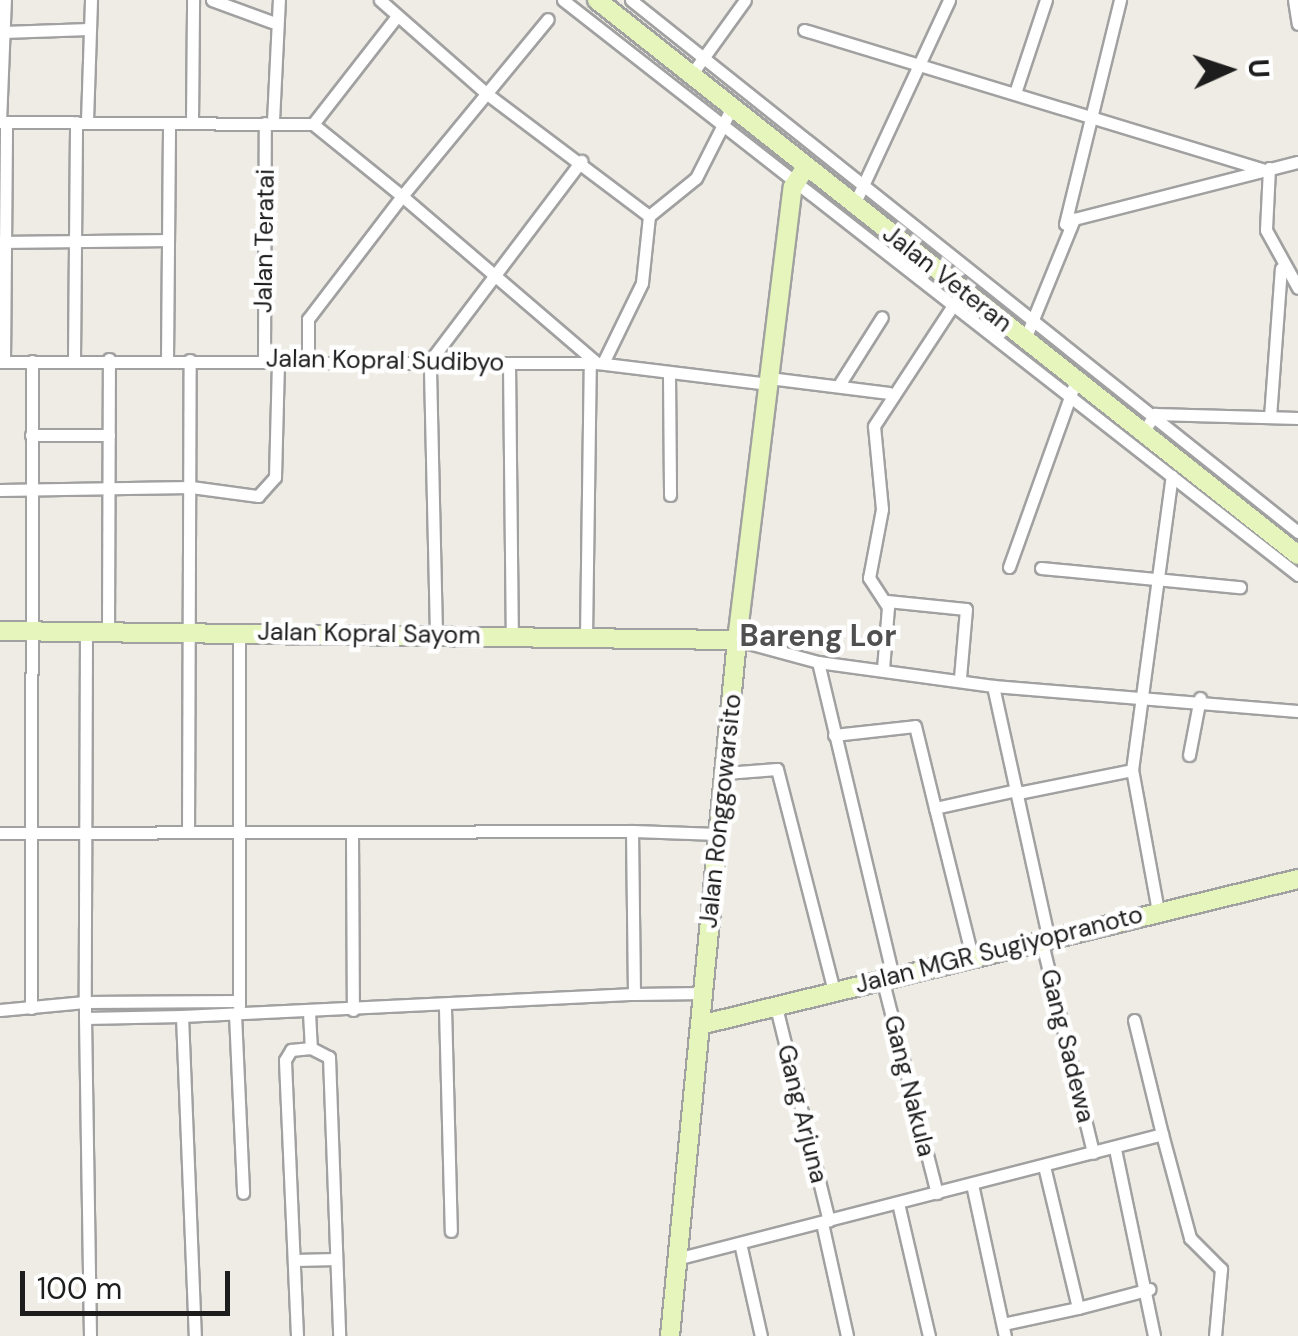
<!DOCTYPE html>
<html>
<head>
<meta charset="utf-8">
<style>
	body { margin:0 }
	#map { position:relative; width:1298px; height:1336px; overflow:hidden; background:#eeece4; font-family:"DM Sans",sans-serif }
	div>[style] { position:absolute }
	.roads { filter:drop-shadow(2px 0 #a1a1a1) drop-shadow(-2px 0 #a1a1a1) drop-shadow(0 2px #a1a1a1) drop-shadow(0 -2px #a1a1a1) }
	.street>* { height:11px; margin:-5.5px; padding:0 5.5px; transform-origin:5.5px; border-radius:5.5px; background:#fff }
	.secondary>* { height:18px; margin:-9px; padding:0 9px; transform-origin:9px; border-radius:9px; background:#e6f5bb }
	span { translate:-50% -50%; white-space:nowrap; text-align:center; line-height:1.15; -webkit-text-stroke:9px #fff; paint-order:stroke }
	.street-label { font-size:25px; color:#1d1d1d }
	.quarter-label { font-size:30px; color:#505050; font-weight:700 }
	.north { position:absolute; left:1178px; top:20px; width:100px; height:100px; -webkit-text-stroke:8px #fff; paint-order:stroke; rotate:87deg; font-size:28px; font-weight:700; line-height:40px; text-align:center; color:#1d1d1d }
	.north::after { content:''; display:block; margin:auto; width:35px; height:45px; background:#1d1d1d; clip-path:polygon(50% 0,100% 100%,50% 72%,0 100%) }
	.scale { position:absolute; left:20px; top:1271px; width:210px; height:45px; box-sizing:border-box; border:5px solid #1d1d1d; border-top:0; padding-left:12px; font-size:30px; line-height:35px; white-space:nowrap; color:#1d1d1d; -webkit-text-stroke:8px #fff; paint-order:stroke }
</style>
</head>
<body>
<div id="map">
	<div class="roads">
		<div class="street">
			<i style="left:212px;top:0;width:64px;rotate:20.1deg"></i>
			<i style="left:380px;top:0;width:142px;rotate:41.3deg"></i>
			<i style="left:487px;top:94px;width:203px;rotate:37deg"></i>
			<i style="left:649px;top:216px;width:67px;rotate:96deg"></i>
			<i style="left:642px;top:283px;width:89px;rotate:116deg"></i>
			<i style="left:563px;top:0;width:933px;rotate:38.04deg"></i>
			<i style="left:631px;top:0;width:853px;rotate:38.58deg"></i>
			<i style="left:1294px;top:0;width:24px;rotate:81deg"></i>
			<i style="left:804px;top:30px;width:479px;rotate:16.9deg"></i>
			<i style="left:3px;top:32px;width:86px;rotate:-2deg"></i>
			<i style="left:691px;top:75px;width:92px;rotate:-54.2deg"></i>
			<i style="left:1016px;top:90px;width:95px;rotate:-71.6deg"></i>
			<i style="left:87px;top:121px;width:121px;rotate:-88.1deg"></i>
			<i style="left:273px;top:121px;width:121px;rotate:-87.2deg"></i>
			<i style="left:0;top:122px;width:313px;rotate:0.4deg"></i>
			<i style="left:313px;top:124px;width:114px;rotate:39deg"></i>
			<i style="left:402px;top:196px;width:229px;rotate:-50.5deg"></i>
			<i style="left:0;top:122px;width:122px;rotate:-87.7deg"></i>
			<i style="left:192px;top:123px;width:123px;rotate:-89.5deg"></i>
			<i style="left:313px;top:124px;width:137px;rotate:-52.1deg"></i>
			<i style="left:1269px;top:168px;width:62px;rotate:92.8deg"></i>
			<i style="left:1266px;top:230px;width:66px;rotate:61.1deg"></i>
			<i style="left:853px;top:207px;width:228px;rotate:-65.1deg"></i>
			<i style="left:649px;top:216px;width:60px;rotate:-39deg"></i>
			<i style="left:696px;top:178px;width:77px;rotate:-63.1deg"></i>
			<i style="left:1065px;top:224px;width:231px;rotate:-76.2deg"></i>
			<i style="left:0;top:242px;width:168px;rotate:-0.7deg"></i>
			<i style="left:1025px;top:339px;width:130px;rotate:-67.8deg"></i>
			<i style="left:1074px;top:219px;width:231px;rotate:-14.3deg"></i>
			<i style="left:74px;top:359px;width:237px;rotate:-89.5deg"></i>
			<i style="left:167px;top:359px;width:236px;rotate:-89.5deg"></i>
			<i style="left:264px;top:359px;width:236px;rotate:-89.8deg"></i>
			<i style="left:308px;top:360px;width:41px;rotate:-90deg"></i>
			<i style="left:308px;top:319px;width:155px;rotate:-52.6deg"></i>
			<i style="left:402px;top:196px;width:257px;rotate:40.6deg"></i>
			<i style="left:0;top:362px;width:597px;rotate:0.1deg"></i>
			<i style="left:597px;top:363px;width:173px;rotate:7deg"></i>
			<i style="left:4px;top:362px;width:240px;rotate:-89.5deg"></i>
			<i style="left:509px;top:363px;width:274px;rotate:89.4deg"></i>
			<i style="left:669px;top:374px;width:121px;rotate:89.5deg"></i>
			<i style="left:769px;top:378px;width:121px;rotate:7.1deg"></i>
			<i style="left:839px;top:385px;width:80px;rotate:-57.7deg"></i>
			<i style="left:1270px;top:417px;width:149px;rotate:-85.8deg"></i>
			<i style="left:1143px;top:432px;width:22px;rotate:-56deg"></i>
			<i style="left:1155px;top:414px;width:143px;rotate:1.6deg"></i>
			<i style="left:31px;top:435px;width:78px"></i>
			<i style="left:0;top:490px;width:191px;rotate:-0.9deg"></i>
			<i style="left:191px;top:487px;width:68px;rotate:7.7deg"></i>
			<i style="left:258px;top:496px;width:25px;rotate:-48deg"></i>
			<i style="left:275px;top:477px;width:117px;rotate:-88.5deg"></i>
			<i style="left:1009px;top:567px;width:199px;rotate:-70.3deg"></i>
			<i style="left:1041px;top:568px;width:200px;rotate:5.5deg"></i>
			<i style="left:887px;top:601px;width:79px;rotate:5.8deg"></i>
			<i style="left:966px;top:609px;width:69px;rotate:95deg"></i>
			<i style="left:239px;top:631px;width:375px;rotate:90deg"></i>
			<i style="left:86px;top:632px;width:370px;rotate:90.2deg"></i>
			<i style="left:85px;top:1002px;width:154px;rotate:-0.4deg"></i>
			<i style="left:108px;top:632px;width:273px;rotate:-89.8deg"></i>
			<i style="left:436px;top:634px;width:273px;rotate:-91.3deg"></i>
			<i style="left:430px;top:361px;width:251px;rotate:-52.9deg"></i>
			<i style="left:586px;top:637px;width:274px;rotate:-89.2deg"></i>
			<i style="left:737px;top:640px;width:84px;rotate:15.2deg"></i>
			<i style="left:818px;top:662px;width:177px;rotate:7.8deg"></i>
			<i style="left:993px;top:686px;width:306px;rotate:4.7deg"></i>
			<i style="left:818px;top:662px;width:323px;rotate:76.6deg"></i>
			<i style="left:883px;top:669px;width:62px;rotate:-85.4deg"></i>
			<i style="left:888px;top:607px;width:35px;rotate:-123deg"></i>
			<i style="left:869px;top:578px;width:70px;rotate:-79.3deg"></i>
			<i style="left:882px;top:509px;width:83px;rotate:-95.5deg"></i>
			<i style="left:874px;top:426px;width:163px;rotate:-56.8deg"></i>
			<i style="left:993px;top:686px;width:257px;rotate:77.6deg"></i>
			<i style="left:834px;top:735px;width:81px;rotate:-6.3deg"></i>
			<i style="left:915px;top:726px;width:84px;rotate:76.3deg"></i>
			<i style="left:935px;top:808px;width:84px;rotate:-12.4deg"></i>
			<i style="left:1189px;top:755px;width:58px;rotate:-79.1deg"></i>
			<i style="left:725px;top:773px;width:52px;rotate:-4.4deg"></i>
			<i style="left:777px;top:769px;width:229px;rotate:75.6deg"></i>
			<i style="left:1018px;top:793px;width:116px;rotate:-11.4deg"></i>
			<i style="left:935px;top:808px;width:153px;rotate:76deg"></i>
			<i style="left:188px;top:832px;width:472px;rotate:-89.8deg"></i>
			<i style="left:0;top:833px;width:632px;rotate:-0.18deg"></i>
			<i style="left:352px;top:834px;width:176px;rotate:89.7deg"></i>
			<i style="left:1158px;top:911px;width:143px;rotate:-100.4deg"></i>
			<i style="left:1132px;top:770px;width:297px;rotate:-82.3deg"></i>
			<i style="left:1041px;top:939px;width:220px;rotate:76.3deg"></i>
			<i style="left:882px;top:978px;width:222px;rotate:75.7deg"></i>
			<i style="left:634px;top:994px;width:69px;rotate:-0.8deg"></i>
			<i style="left:776px;top:1007px;width:220px;rotate:76.1deg"></i>
			<i style="left:31px;top:1008px;width:647px;rotate:-89.91deg"></i>
			<i style="left:445px;top:1008px;width:223px;rotate:88.5deg"></i>
			<i style="left:0;top:1010px;width:85px;rotate:-5.4deg"></i>
			<i style="left:85px;top:1002px;width:16px;rotate:90deg"></i>
			<i style="left:85px;top:1018px;width:97px;rotate:-1.2deg"></i>
			<i style="left:182px;top:1016px;width:453px;rotate:-2.8deg"></i>
			<i style="left:634px;top:994px;width:163px;rotate:-90.7deg"></i>
			<i style="left:632px;top:831px;width:87px;rotate:2deg"></i>
			<i style="left:309px;top:1012px;width:36px;rotate:87deg"></i>
			<i style="left:311px;top:1048px;width:20px;rotate:27deg"></i>
			<i style="left:329px;top:1057px;width:279px;rotate:87.9deg"></i>
			<i style="left:235px;top:1014px;width:179px;rotate:87.4deg"></i>
			<i style="left:182px;top:1016px;width:320px;rotate:87.7deg"></i>
			<i style="left:85px;top:1018px;width:318px;rotate:89.1deg"></i>
			<i style="left:1134px;top:1020px;width:117px;rotate:76.2deg"></i>
			<i style="left:1115px;top:1149px;width:191px;rotate:78.2deg"></i>
			<i style="left:1044px;top:1166px;width:146px;rotate:76.5deg"></i>
			<i style="left:1078px;top:1308px;width:74px;rotate:-14.8deg"></i>
			<i style="left:972px;top:1184px;width:156px;rotate:77.8deg"></i>
			<i style="left:898px;top:1203px;width:137px;rotate:76.9deg"></i>
			<i style="left:822px;top:1223px;width:116px;rotate:77.5deg"></i>
			<i style="left:740px;top:1243px;width:95px;rotate:77.3deg"></i>
			<i style="left:680px;top:1258px;width:498px;rotate:-14.4deg"></i>
			<i style="left:1162px;top:1134px;width:108px;rotate:74.9deg"></i>
			<i style="left:1190px;top:1238px;width:44px;rotate:45deg"></i>
			<i style="left:1221px;top:1269px;width:67px;rotate:95.1deg"></i>
			<i style="left:295px;top:1260px;width:41px;rotate:-1.4deg"></i>
			<i style="left:1003px;top:1324px;width:77px;rotate:-12deg"></i>
			<i style="left:297px;top:1336px;width:276px;rotate:-92.5deg"></i>
			<i style="left:285px;top:1060px;width:12px;rotate:-59deg"></i>
			<i style="left:291px;top:1050px;width:20px;rotate:-6deg"></i>
		</div>
		<div class="secondary">
			<i style="left:597px;top:0;width:894px;rotate:38.37deg"></i>
			<i style="left:0;top:631px;width:737px;rotate:0.7deg"></i>
			<i style="left:700px;top:1025px;width:616px;rotate:-13.72deg"></i>
			<i style="left:670px;top:1336px;width:699px;rotate:-84.5deg"></i>
			<i style="left:737px;top:640px;width:456px;rotate:-83deg"></i>
			<i style="left:793px;top:187px;width:20px;rotate:-57deg"></i>
		</div>
	</div>
	<div class="street-label">
		<span style="left:265px;top:241px;rotate:-89deg">Jalan Teratai</span>
		<span style="left:947px;top:279px;rotate:38deg">Jalan Veteran</span>
		<span style="left:385px;top:361px;rotate:1deg">Jalan Kopral Sudibyo</span>
		<span style="left:369px;top:634px;rotate:1deg">Jalan Kopral Sayom</span>
		<span style="left:721px;top:811px;rotate:-84deg">Jalan Ronggowarsito</span>
		<span style="left:999px;top:950px;rotate:-14deg">Jalan MGR Sugiyopranoto</span>
		<span style="left:1067px;top:1046px;rotate:76deg">Gang Sadewa</span>
		<span style="left:909px;top:1086px;rotate:76deg">Gang Nakula</span>
		<span style="left:802px;top:1114px;rotate:76deg">Gang Arjuna</span>
	</div>
	<div class="quarter-label">
		<span style="left:818px;top:636px">Bareng Lor</span>
	</div>
	<div class="north">U</div>
	<div class="scale">100 m</div>
</div>
</body>
</html>
